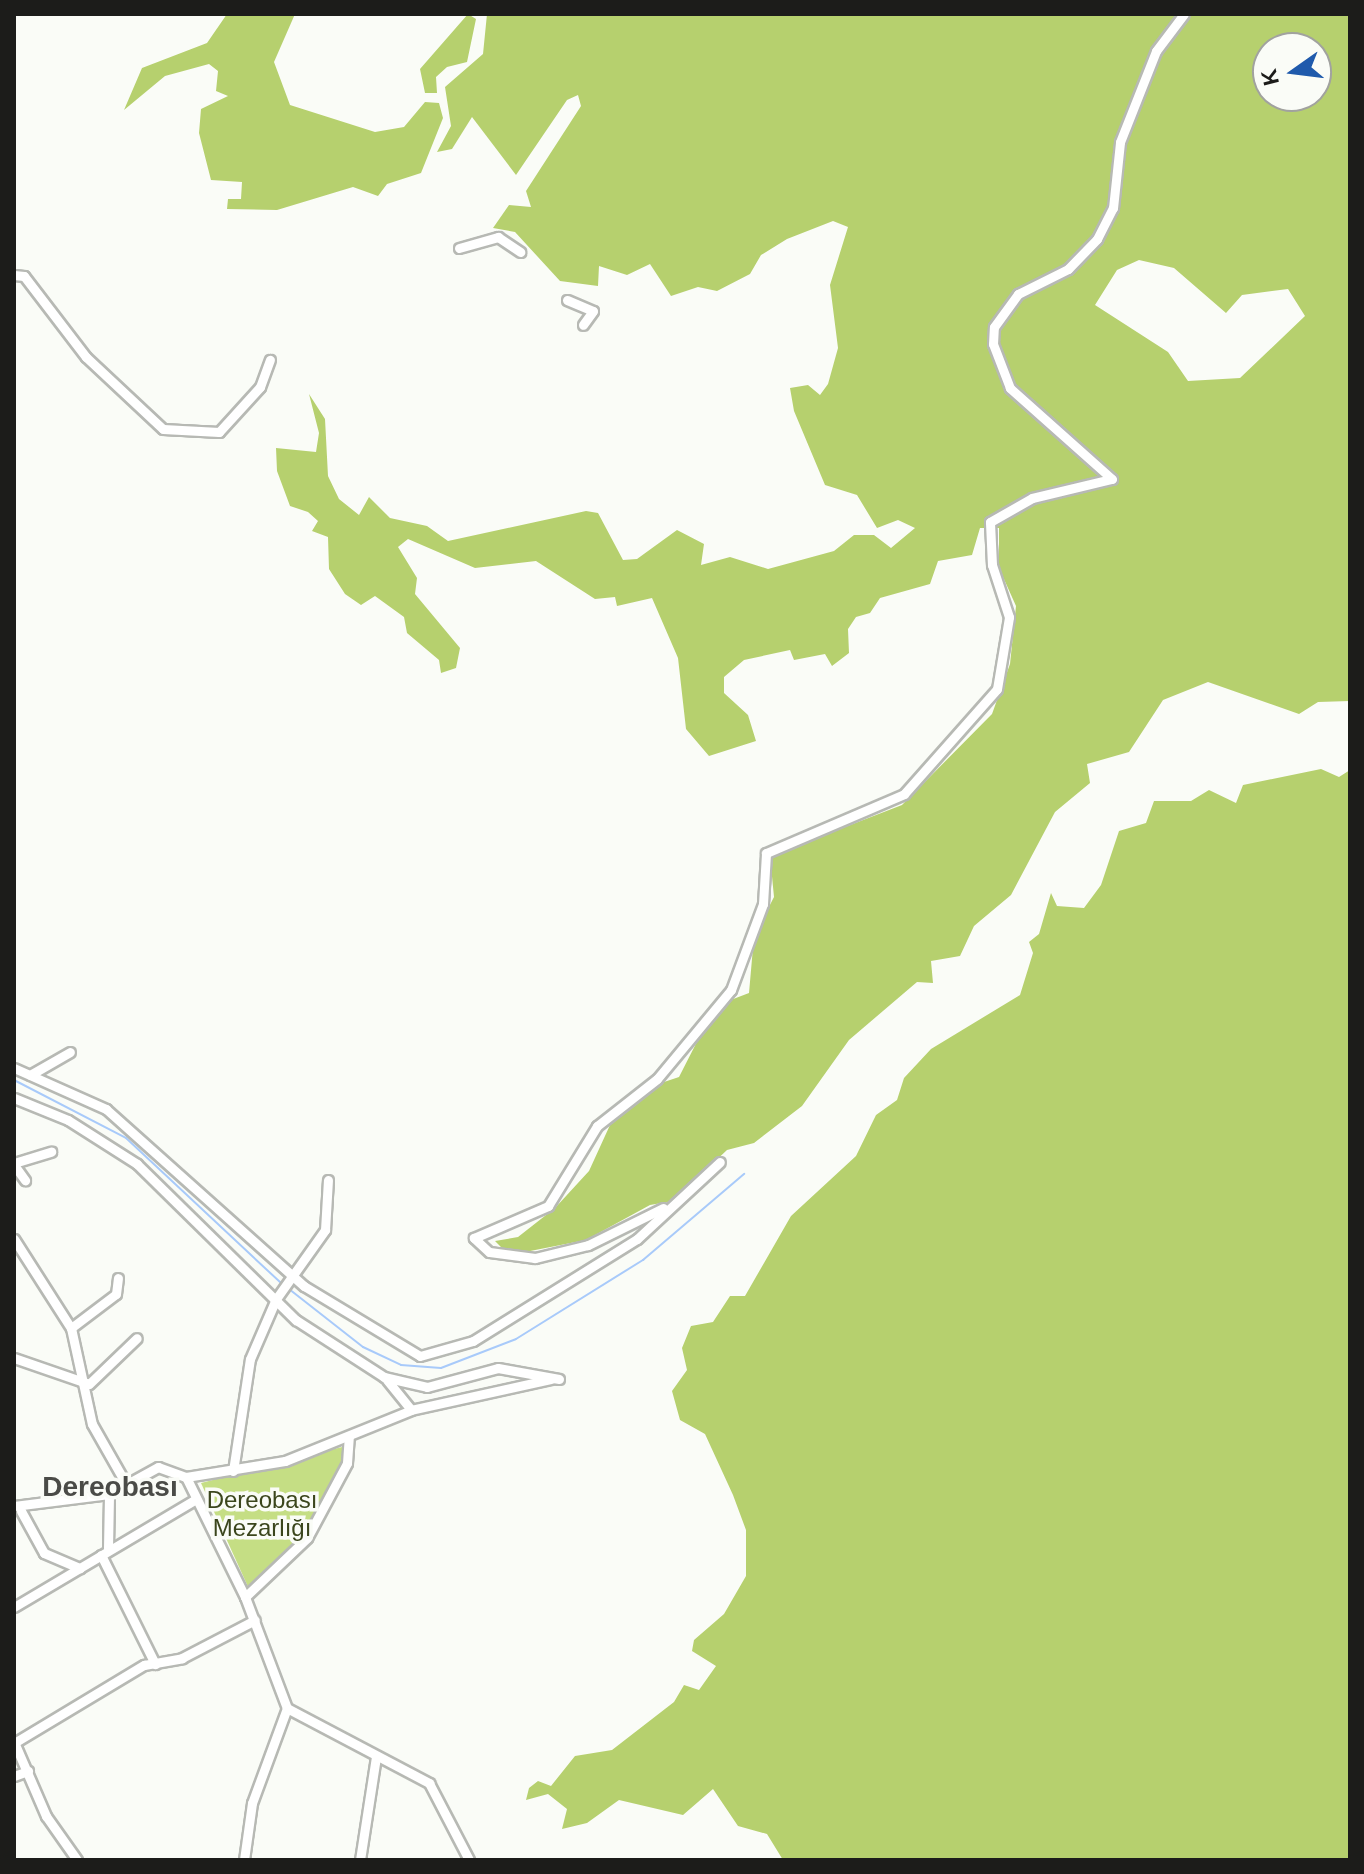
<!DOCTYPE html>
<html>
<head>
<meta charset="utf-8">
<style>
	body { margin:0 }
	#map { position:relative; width:1364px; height:1874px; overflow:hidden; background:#fafcf7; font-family:Arial,sans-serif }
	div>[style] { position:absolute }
	.green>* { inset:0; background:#c5de84 }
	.forest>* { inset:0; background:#b6d06e }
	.stream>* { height:2px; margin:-1px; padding:0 1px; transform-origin:1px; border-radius:1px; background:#a8cafa }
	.roads { filter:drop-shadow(2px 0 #b7b9b4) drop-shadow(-2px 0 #b7b9b4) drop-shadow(0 2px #b7b9b4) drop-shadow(0 -2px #b7b9b4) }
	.minor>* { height:9px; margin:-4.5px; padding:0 4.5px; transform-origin:4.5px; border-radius:4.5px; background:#fff }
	span { translate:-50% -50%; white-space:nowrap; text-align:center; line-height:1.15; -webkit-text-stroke:7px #fafcf7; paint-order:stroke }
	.park-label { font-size:24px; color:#3b461d }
	.quarter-label { font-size:28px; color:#4a4b47; font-weight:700 }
	.frame { position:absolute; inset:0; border:16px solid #1c1c1a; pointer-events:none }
	.north { position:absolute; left:1252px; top:32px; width:80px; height:80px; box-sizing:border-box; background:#fafcf7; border:2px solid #a1a29f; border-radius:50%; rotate:256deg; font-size:22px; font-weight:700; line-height:32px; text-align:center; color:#1c1c1a }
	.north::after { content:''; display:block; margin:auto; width:28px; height:36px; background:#1f5aac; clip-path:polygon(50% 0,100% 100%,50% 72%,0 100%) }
</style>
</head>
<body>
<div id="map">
	<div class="green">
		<i style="clip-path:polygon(342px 1447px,347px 1452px,332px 1490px,297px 1545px,249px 1589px,201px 1483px)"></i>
	</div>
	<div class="forest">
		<i style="clip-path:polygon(227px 14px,295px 14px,274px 62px,290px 105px,375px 132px,404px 127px,425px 102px,439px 103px,443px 118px,421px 173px,387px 184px,378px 196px,353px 187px,277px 210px,227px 209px,228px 199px,241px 199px,242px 182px,211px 180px,199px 133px,201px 109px,228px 96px,216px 91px,218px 71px,209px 64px,165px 76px,124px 110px,142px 68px,207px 43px)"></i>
		<i style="clip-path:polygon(468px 14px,476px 19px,467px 62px,447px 67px,436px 77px,437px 93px,425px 93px,420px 69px)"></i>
		<i style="clip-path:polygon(evenodd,487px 14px,1350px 14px,1350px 701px,1318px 702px,1299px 714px,1208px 682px,1163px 700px,1129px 752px,1087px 764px,1090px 783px,1055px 812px,1011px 895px,974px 926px,960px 956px,931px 961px,933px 983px,917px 982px,849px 1040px,802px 1106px,754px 1143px,727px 1150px,673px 1201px,650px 1205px,586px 1240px,520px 1253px,507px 1253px,495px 1241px,518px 1237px,555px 1208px,589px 1171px,610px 1125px,658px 1084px,679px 1077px,706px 1024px,728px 1001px,749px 993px,754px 936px,774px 897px,770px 856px,902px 805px,992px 714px,1010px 664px,1016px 606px,999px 568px,999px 528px,980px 528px,972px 555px,938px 561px,930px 584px,880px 598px,870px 613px,856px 617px,848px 629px,849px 653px,832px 666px,825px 654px,794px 660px,790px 650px,744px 660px,724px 677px,724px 693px,748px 715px,756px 741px,709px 756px,686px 729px,678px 658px,652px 598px,617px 606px,615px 597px,595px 599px,536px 561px,475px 568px,408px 539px,398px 547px,417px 578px,415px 594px,460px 648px,456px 668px,441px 673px,439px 660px,407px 633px,404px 617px,375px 596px,361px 605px,345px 594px,329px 569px,328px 537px,312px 531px,318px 521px,308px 512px,290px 506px,277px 471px,276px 448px,316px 452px,319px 433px,309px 394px,325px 419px,328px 476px,339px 499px,359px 515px,369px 497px,390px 518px,427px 526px,448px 541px,586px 511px,598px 513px,623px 560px,637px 559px,677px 530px,704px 544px,701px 565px,730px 557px,768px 569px,834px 551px,854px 535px,874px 535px,891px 548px,915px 528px,898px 520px,877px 528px,857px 495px,825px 485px,794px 411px,790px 388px,808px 385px,820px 395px,828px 384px,838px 348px,830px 285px,848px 227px,833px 221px,787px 239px,761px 255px,750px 274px,717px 291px,698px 287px,671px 296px,650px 264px,627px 275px,599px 266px,598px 286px,560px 281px,515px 232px,493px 228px,509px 205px,531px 207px,526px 191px,581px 106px,578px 95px,567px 100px,516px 175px,472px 117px,452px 149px,437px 152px,451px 126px,445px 87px,483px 54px,487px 14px,1268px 48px,1316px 48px,1316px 96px,1268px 96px,1268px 48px,487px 14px,1139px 260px,1174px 268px,1226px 313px,1242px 295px,1288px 289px,1305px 316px,1240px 378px,1188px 381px,1168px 352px,1095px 305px,1117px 270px,1139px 260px)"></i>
		<i style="clip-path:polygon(1321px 769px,1339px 777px,1350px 770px,1350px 1860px,783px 1860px,767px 1834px,738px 1826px,713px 1789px,683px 1815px,619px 1800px,587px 1823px,562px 1829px,567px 1809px,548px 1794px,526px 1800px,529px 1788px,538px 1781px,551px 1786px,575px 1756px,612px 1750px,674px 1702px,684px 1685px,699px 1690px,716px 1666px,692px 1651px,694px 1640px,724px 1614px,746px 1576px,746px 1530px,733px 1495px,705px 1434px,680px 1420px,672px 1391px,687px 1370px,682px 1348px,691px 1326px,713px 1322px,730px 1296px,745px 1296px,791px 1216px,856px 1156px,876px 1115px,897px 1100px,904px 1078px,931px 1049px,1020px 995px,1033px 953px,1029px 942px,1039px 934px,1051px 893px,1057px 906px,1084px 908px,1101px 885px,1119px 831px,1146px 823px,1154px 801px,1191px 801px,1209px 790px,1236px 803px,1243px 785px)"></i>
	</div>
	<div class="stream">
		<i style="left:14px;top:1080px;width:126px;rotate:27.4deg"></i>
		<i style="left:126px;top:1138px;width:212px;rotate:43.1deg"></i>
		<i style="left:289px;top:1289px;width:94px;rotate:38.1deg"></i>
		<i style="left:363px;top:1347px;width:42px;rotate:25.3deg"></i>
		<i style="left:401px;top:1365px;width:40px;rotate:4.3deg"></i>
		<i style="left:441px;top:1368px;width:80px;rotate:-21.1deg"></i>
		<i style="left:516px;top:1339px;width:150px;rotate:-31.9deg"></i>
		<i style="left:643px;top:1260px;width:133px;rotate:-40.4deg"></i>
	</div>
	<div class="roads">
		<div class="minor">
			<i style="left:459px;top:248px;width:41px;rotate:-15.8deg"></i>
			<i style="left:498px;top:237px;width:27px;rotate:34deg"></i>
			<i style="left:14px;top:275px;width:10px;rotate:6deg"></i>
			<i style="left:24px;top:276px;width:102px;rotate:52.6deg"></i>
			<i style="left:86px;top:357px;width:105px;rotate:43.1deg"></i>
			<i style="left:163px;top:429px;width:56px;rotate:3.1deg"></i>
			<i style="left:219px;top:432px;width:61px;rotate:-47.7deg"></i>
			<i style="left:260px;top:387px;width:29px;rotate:-70deg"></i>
			<i style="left:567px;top:300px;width:28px;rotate:23deg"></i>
			<i style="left:593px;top:311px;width:17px;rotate:126deg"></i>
			<i style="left:14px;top:1068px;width:101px;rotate:24deg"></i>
			<i style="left:106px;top:1109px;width:266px;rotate:41.8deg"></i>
			<i style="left:304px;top:1286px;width:135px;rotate:31.1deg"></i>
			<i style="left:420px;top:1356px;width:55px;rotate:-15.8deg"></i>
			<i style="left:473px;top:1341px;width:193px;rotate:-31.9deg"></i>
			<i style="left:637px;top:1239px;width:113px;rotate:-42.9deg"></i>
			<i style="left:30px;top:1075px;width:46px;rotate:-29.9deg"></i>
			<i style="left:14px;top:1098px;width:58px;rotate:22.2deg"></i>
			<i style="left:68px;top:1120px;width:82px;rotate:32.5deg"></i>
			<i style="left:137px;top:1164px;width:223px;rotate:44.5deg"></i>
			<i style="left:296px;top:1320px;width:105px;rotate:32.9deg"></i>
			<i style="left:384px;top:1377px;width:44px;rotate:13.1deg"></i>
			<i style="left:427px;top:1387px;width:73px;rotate:-15deg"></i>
			<i style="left:498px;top:1368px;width:62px;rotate:10.2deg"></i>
			<i style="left:14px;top:1163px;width:39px;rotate:-17deg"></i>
			<i style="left:14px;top:1165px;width:19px;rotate:54deg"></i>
			<i style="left:663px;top:1208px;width:84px;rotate:153.7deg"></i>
			<i style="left:588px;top:1245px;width:55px;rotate:166.2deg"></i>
			<i style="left:535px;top:1258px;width:46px;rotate:-172.6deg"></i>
			<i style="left:489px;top:1252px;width:21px;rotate:-137deg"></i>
			<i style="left:474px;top:1238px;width:81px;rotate:-23.4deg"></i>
			<i style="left:548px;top:1206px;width:94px;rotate:-58.5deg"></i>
			<i style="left:597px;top:1126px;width:76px;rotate:-38.1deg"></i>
			<i style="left:657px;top:1079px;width:116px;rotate:-50.3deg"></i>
			<i style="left:731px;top:990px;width:92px;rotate:-69.6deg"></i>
			<i style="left:763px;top:904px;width:51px;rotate:-86.6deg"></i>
			<i style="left:766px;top:853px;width:150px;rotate:-23.1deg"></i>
			<i style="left:904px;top:794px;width:140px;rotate:-48.5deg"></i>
			<i style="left:997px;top:689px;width:73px;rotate:-80.5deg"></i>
			<i style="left:1009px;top:617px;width:55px;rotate:-108.1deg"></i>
			<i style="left:992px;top:565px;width:43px;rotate:-92.7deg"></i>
			<i style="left:990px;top:522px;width:48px;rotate:-29.7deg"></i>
			<i style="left:1032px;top:498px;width:82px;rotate:-13.4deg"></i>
			<i style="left:1112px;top:479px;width:137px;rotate:-138.3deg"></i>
			<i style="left:1010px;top:388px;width:47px;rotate:-111.1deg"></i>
			<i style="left:993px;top:344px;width:17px;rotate:-87deg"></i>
			<i style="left:994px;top:327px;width:41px;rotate:-54deg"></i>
			<i style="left:1018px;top:294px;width:56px;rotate:-26.6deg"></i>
			<i style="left:1068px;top:269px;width:42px;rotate:-46deg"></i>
			<i style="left:1097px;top:239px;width:35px;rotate:-63deg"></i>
			<i style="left:1113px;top:208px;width:66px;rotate:-83.9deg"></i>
			<i style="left:1120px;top:142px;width:98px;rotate:-68.4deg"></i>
			<i style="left:1156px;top:51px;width:46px;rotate:-52.9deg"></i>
			<i style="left:14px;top:1239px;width:106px;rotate:57.4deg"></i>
			<i style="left:71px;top:1328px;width:98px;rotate:77.7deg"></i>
			<i style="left:92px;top:1424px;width:67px;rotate:60.4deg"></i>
			<i style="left:71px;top:1328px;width:56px;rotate:-37.1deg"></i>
			<i style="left:116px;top:1294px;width:16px;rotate:-83deg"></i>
			<i style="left:14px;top:1358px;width:79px;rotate:19.1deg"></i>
			<i style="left:89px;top:1384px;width:66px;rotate:-43.8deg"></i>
			<i style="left:387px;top:1380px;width:38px;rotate:51deg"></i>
			<i style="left:233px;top:1471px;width:113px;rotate:-81.4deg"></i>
			<i style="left:250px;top:1359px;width:65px;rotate:-66.6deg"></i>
			<i style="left:276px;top:1299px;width:85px;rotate:-54.6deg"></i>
			<i style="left:325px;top:1230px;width:50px;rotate:-86.6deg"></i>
			<i style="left:186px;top:1477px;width:100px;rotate:-9.2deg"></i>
			<i style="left:285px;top:1461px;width:136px;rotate:-22deg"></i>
			<i style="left:411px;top:1410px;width:143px;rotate:-12.5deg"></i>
			<i style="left:14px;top:1506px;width:96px;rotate:-7.2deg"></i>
			<i style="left:109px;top:1494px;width:56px;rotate:-28.9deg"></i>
			<i style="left:158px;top:1467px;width:30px;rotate:20deg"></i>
			<i style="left:186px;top:1477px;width:134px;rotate:63.8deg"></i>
			<i style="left:245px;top:1597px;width:119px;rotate:69.3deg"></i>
			<i style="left:287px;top:1708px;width:101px;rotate:110.2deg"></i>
			<i style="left:252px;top:1803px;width:58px;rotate:98deg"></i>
			<i style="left:21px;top:1511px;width:48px;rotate:61.3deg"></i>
			<i style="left:44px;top:1553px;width:39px;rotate:23deg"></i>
			<i style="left:108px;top:1548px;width:54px;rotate:-88.9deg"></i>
			<i style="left:101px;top:1555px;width:122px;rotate:63.6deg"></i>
			<i style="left:245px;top:1597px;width:86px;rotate:-43.6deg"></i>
			<i style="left:307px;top:1538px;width:85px;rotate:-61.9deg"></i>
			<i style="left:347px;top:1463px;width:26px;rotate:-86deg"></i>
			<i style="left:14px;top:1607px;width:212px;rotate:-30.7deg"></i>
			<i style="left:287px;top:1708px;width:161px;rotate:27.8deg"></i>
			<i style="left:429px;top:1783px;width:87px;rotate:62.5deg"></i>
			<i style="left:14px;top:1742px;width:81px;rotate:66.6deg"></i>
			<i style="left:46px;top:1816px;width:54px;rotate:54.8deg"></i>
			<i style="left:14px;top:1743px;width:152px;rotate:-31deg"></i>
			<i style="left:144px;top:1665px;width:39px;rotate:-10deg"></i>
			<i style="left:182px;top:1658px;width:82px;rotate:-27.5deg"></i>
			<i style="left:14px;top:1776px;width:15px;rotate:-20deg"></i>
			<i style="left:360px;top:1860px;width:104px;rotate:-81.2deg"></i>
		</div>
	</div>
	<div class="park-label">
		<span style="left:262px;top:1514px">Dereobası<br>Mezarlığı</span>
	</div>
	<div class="quarter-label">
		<span style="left:110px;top:1487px">Dereobası</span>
	</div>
	<div class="frame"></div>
	<div class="north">K</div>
</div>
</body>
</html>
